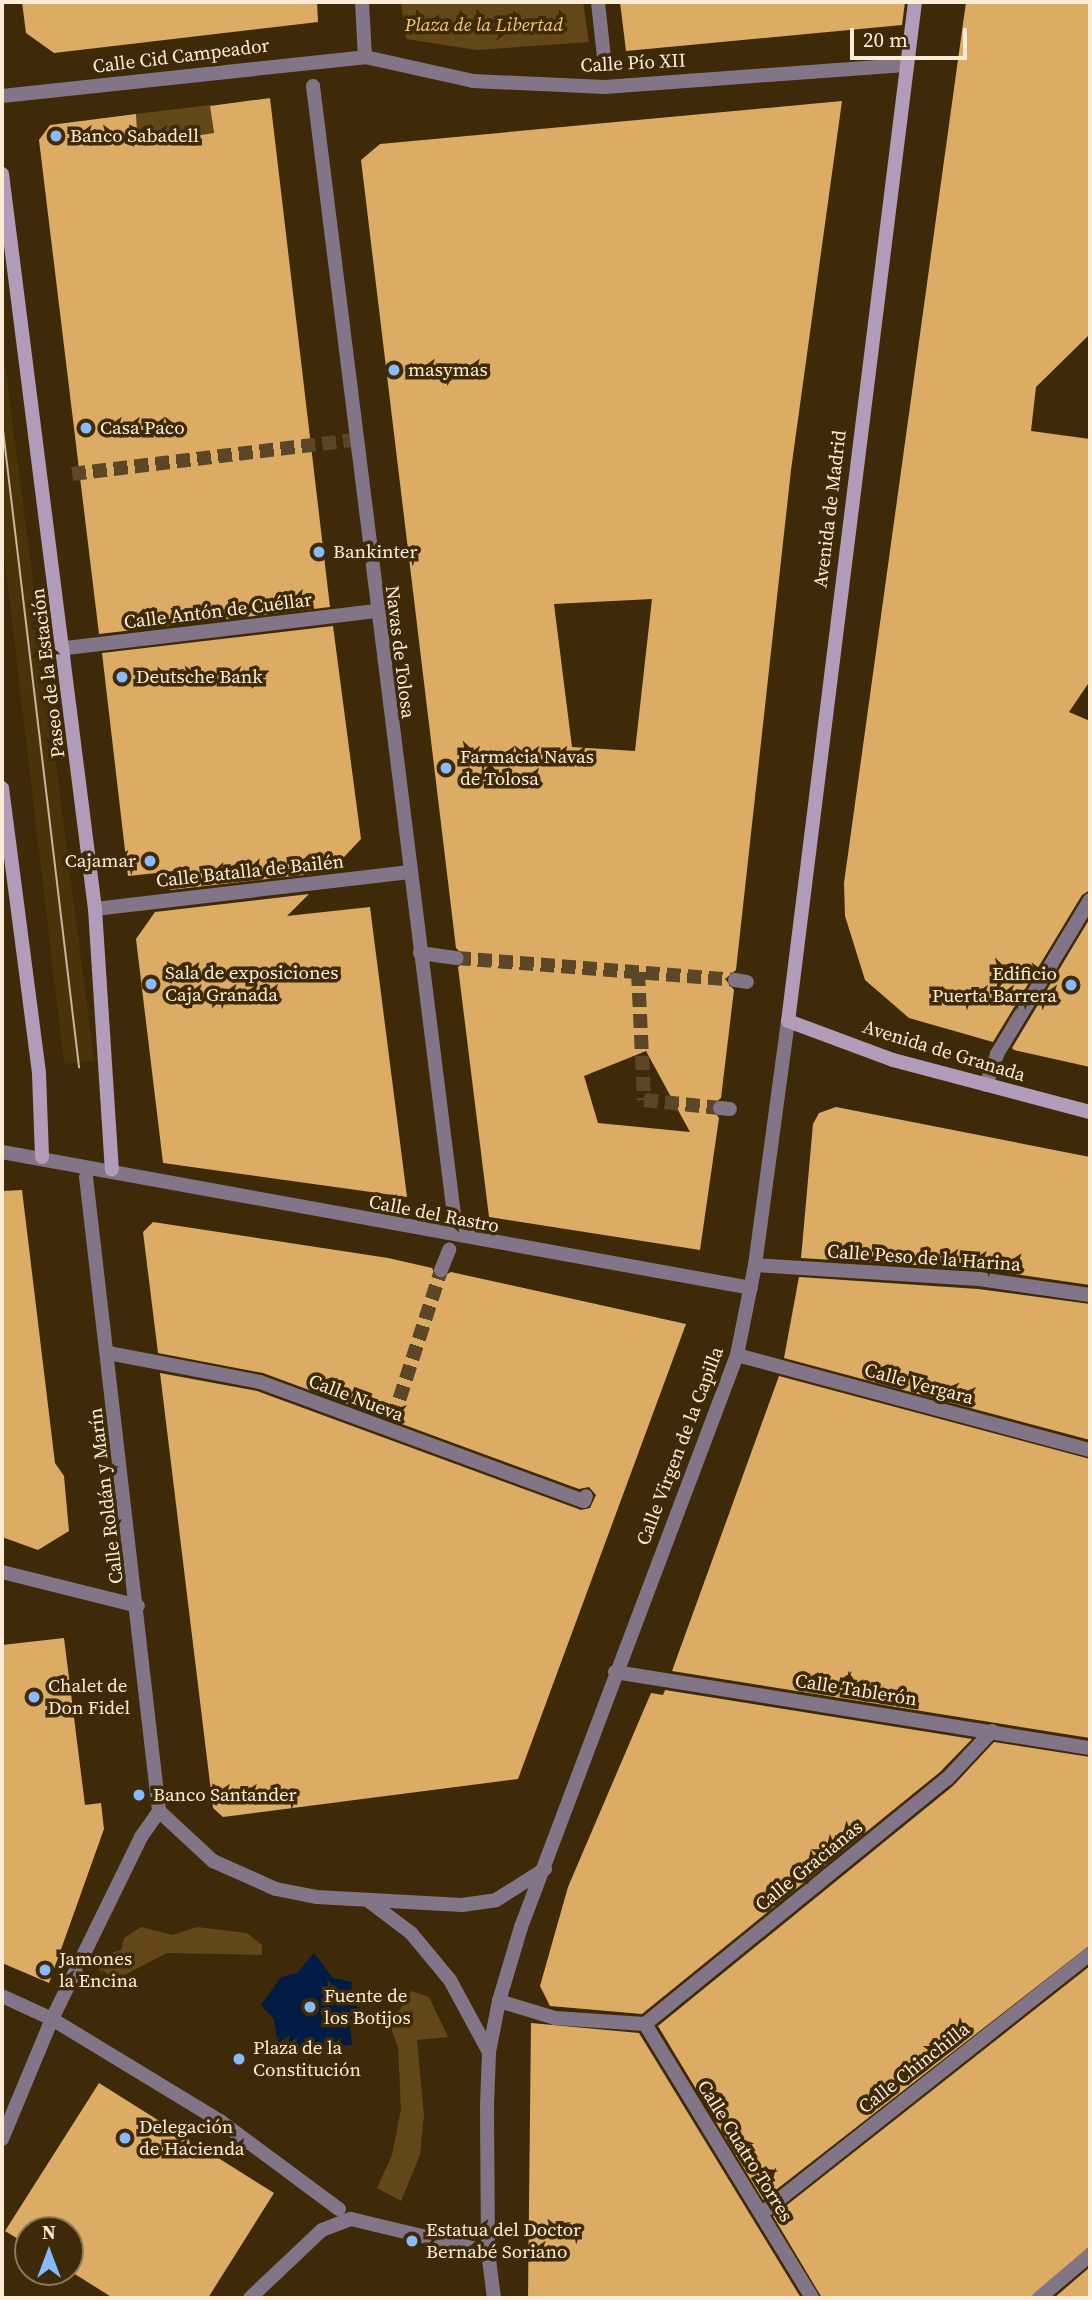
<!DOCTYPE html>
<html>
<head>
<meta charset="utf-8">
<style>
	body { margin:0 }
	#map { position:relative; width:1092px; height:2300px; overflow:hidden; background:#3e2a08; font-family:"Source Serif 4",serif }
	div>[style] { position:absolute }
	.built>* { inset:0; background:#4a3209 }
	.green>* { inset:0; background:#644719 }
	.water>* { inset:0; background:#001c44 }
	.building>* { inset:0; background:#dcac65 }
	.street-tunnel>* { height:14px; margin-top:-7px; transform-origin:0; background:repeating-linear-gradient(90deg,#5b4727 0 14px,transparent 0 21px) }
	.street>* { height:14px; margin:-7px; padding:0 7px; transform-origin:7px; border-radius:7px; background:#827587 }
	.secondary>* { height:14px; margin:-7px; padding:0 7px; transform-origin:7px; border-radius:7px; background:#b19cba }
	.tram>* { height:2px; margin:-1px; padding:0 1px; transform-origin:1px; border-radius:1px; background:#c8b79d }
	.dots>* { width:19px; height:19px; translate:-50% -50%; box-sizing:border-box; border:4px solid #3e2a08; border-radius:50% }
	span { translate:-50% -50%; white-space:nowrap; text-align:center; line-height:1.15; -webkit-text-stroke:7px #3e2a08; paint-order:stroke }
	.park-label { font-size:19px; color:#f9c67c; font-style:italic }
	.street-label { font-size:19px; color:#fdedd6 }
	.poi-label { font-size:19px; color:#fdedd6 }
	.left { translate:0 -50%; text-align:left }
	.right { translate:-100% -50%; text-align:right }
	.frame { position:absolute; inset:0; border:4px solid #fdedd6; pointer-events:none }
	.north { position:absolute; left:14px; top:2216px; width:70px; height:70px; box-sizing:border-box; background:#3e2a08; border:2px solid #8a785a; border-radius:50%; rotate:0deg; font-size:19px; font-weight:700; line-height:28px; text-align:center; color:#fdedd6 }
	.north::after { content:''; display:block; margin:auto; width:24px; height:32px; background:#89bafc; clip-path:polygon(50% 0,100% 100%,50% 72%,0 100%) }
	.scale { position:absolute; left:850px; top:28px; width:117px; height:32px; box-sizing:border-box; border:4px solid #fdedd6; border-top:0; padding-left:9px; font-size:21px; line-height:24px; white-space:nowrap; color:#fdedd6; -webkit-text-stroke:5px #3e2a08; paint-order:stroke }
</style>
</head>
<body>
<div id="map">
	<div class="built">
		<i style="clip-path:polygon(2px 338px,94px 1061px,64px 1064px,2px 537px)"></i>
	</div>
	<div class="green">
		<i style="clip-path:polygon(401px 2px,583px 2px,589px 42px,477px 50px,406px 39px)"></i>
		<i style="clip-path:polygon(210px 105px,220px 184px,158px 142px,138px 145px,136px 114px)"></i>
		<i style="clip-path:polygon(141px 1927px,173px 1935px,197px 1927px,247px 1933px,262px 1945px,262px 1955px,167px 1953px,109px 1983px,92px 1959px,121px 1950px,124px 1938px)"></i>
		<i style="clip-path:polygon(411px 1991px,429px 1997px,448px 2037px,417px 2040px,424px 2115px,420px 2155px,401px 2201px,377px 2188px,392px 2155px,401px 2109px,398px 2047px,386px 2016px,400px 2010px)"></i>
	</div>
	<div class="water">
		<i style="clip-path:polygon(314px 1953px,333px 1978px,352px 1982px,350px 2001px,360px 2009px,350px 2025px,352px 2045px,321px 2047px,314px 2059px,305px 2052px,279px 2052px,274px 2019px,261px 2005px,281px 1977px,297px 1973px)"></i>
	</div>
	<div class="building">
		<i style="clip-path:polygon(22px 2px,317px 2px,318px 22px,54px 53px,26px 33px)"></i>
		<i style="clip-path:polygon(620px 2px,905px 2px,902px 25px,626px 51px)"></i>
		<i style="clip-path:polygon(966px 2px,1090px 2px,1090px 334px,1036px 387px,1031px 431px,1090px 439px,1090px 681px,1069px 712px,1090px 721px,1090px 890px,1082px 895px,993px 1042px,909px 1018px,865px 980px,845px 916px,844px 883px)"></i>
		<i style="clip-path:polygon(270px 98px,330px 607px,99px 634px,39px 140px,50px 125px,136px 114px,138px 145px,214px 133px,210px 106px)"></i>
		<i style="clip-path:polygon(evenodd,842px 101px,791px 470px,736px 970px,725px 979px,734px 990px,721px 1098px,711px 1106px,719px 1118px,700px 1250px,489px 1217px,458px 967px,467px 959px,456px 948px,361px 160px,380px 144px,842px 101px,652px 599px,635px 751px,572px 747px,554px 604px,652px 599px,842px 101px,646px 1051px,690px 1132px,598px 1123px,584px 1076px,646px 1051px)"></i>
		<i style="clip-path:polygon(333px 626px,361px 839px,330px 872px,170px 890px,185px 870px,128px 876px,102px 653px)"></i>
		<i style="clip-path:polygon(309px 894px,287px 916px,370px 907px,407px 1197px,163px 1163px,136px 939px,155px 912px)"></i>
		<i style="clip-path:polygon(1090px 918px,1090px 1067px,1014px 1050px,1012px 1048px)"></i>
		<i style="clip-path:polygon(836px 1107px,1090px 1157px,1090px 1285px,980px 1269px,801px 1258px,813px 1124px,819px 1113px)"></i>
		<i style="clip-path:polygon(22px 1190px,55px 1463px,64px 1476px,69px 1531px,38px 1550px,2px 1537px,2px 1191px)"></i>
		<i style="clip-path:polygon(153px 1222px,388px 1258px,432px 1268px,438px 1279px,451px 1272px,686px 1324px,518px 1779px,223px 1817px,213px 1808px,160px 1373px,257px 1391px,581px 1510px,590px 1508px,596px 1495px,589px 1487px,579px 1489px,263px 1373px,158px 1353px,143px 1232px)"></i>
		<i style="clip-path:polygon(799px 1277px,978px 1289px,1090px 1304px,1090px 1440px,784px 1358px)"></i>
		<i style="clip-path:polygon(779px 1376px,1090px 1459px,1090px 1738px,672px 1671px)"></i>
		<i style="clip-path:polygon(64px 1638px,85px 1805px,101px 1803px,104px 1829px,49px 1983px,2px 1963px,2px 1645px)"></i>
		<i style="clip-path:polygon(665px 1690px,972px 1739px,940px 1772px,642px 2014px,550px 2006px,540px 1986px,568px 1887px,651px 1693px,663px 1695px)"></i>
		<i style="clip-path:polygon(994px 1742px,1090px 1757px,1090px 1945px,763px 2200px,658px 2026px,953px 1786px)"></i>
		<i style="clip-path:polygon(1090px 1966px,1090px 2246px,1030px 2298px,822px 2298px,773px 2216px)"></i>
		<i style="clip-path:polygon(531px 2023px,639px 2033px,801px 2298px,528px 2298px)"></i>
		<i style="clip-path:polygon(99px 2083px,274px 2193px,208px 2298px,113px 2298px,70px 2271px,70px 2230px,28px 2230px,28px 2245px,5px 2231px)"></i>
		<i style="clip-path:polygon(1090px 2267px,1090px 2298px,1054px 2298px)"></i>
	</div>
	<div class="street-tunnel">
		<i style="left:72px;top:474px;width:284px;rotate:-6.9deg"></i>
		<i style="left:457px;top:958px;width:279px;rotate:4.5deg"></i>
		<i style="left:638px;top:972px;width:128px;rotate:87.3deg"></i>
		<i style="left:644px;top:1100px;width:76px;rotate:6deg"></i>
		<i style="left:393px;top:1419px;width:157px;rotate:-72.1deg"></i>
	</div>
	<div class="street">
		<i style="left:362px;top:2px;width:55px;rotate:86.9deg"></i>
		<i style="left:598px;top:2px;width:55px;rotate:83.8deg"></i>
		<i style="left:313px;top:86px;width:1146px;rotate:82.88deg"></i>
		<i style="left:2px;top:96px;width:365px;rotate:-6.1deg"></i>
		<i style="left:365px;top:57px;width:111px;rotate:12.5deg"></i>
		<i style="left:473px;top:81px;width:132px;rotate:2.6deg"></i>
		<i style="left:605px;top:87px;width:301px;rotate:-4.2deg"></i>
		<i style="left:66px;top:648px;width:312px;rotate:-6.8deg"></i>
		<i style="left:95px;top:909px;width:317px;rotate:-6.7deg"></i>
		<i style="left:420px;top:953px;width:37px;rotate:8deg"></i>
		<i style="left:735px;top:980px;width:12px;rotate:9deg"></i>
		<i style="left:986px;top:1085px;width:33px;rotate:-70deg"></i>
		<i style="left:997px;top:1054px;width:180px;rotate:-58.9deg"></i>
		<i style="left:720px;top:1108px;width:10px;rotate:6deg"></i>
		<i style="left:2px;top:1152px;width:761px;rotate:10.29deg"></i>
		<i style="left:86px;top:1177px;width:638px;rotate:83.43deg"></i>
		<i style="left:755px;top:1265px;width:224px;rotate:3.6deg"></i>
		<i style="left:979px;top:1279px;width:112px;rotate:8.2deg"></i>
		<i style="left:441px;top:1270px;width:22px;rotate:-68deg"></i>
		<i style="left:108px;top:1353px;width:155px;rotate:10.8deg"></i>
		<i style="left:260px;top:1382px;width:345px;rotate:20.2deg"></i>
		<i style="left:584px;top:1501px;width:5px;rotate:-68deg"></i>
		<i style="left:737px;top:1355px;width:366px;rotate:15.1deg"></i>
		<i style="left:2px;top:1572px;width:140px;rotate:14deg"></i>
		<i style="left:615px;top:1672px;width:481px;rotate:9.1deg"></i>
		<i style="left:159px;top:1811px;width:74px;rotate:42.8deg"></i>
		<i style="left:213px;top:1861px;width:69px;rotate:24deg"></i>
		<i style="left:276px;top:1889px;width:42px;rotate:11deg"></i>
		<i style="left:317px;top:1897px;width:145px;rotate:3.2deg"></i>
		<i style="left:462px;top:1905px;width:34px;rotate:-8deg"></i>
		<i style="left:496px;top:1900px;width:58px;rotate:-32.3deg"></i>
		<i style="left:370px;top:1902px;width:51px;rotate:37.1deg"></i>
		<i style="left:411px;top:1933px;width:61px;rotate:50.3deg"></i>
		<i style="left:450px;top:1980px;width:82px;rotate:61.6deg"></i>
		<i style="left:2px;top:1996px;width:55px;rotate:24.7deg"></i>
		<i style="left:52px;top:2019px;width:197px;rotate:31.3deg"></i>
		<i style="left:220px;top:2121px;width:148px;rotate:36.5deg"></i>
		<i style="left:499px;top:2001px;width:59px;rotate:16.9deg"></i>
		<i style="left:555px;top:2018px;width:90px;rotate:3.8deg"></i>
		<i style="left:645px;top:2024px;width:389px;rotate:-39.1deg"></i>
		<i style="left:947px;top:1779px;width:66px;rotate:-46.8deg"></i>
		<i style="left:645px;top:2024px;width:321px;rotate:58.6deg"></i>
		<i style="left:2px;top:2139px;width:130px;rotate:-67.4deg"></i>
		<i style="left:52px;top:2019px;width:203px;rotate:-63.9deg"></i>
		<i style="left:141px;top:1837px;width:32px;rotate:-55deg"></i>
		<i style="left:762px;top:2213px;width:418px;rotate:-38.3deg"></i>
		<i style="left:250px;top:2298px;width:99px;rotate:-43.4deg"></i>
		<i style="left:322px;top:2230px;width:31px;rotate:-21deg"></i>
		<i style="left:351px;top:2219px;width:141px;rotate:13.5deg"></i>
		<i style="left:494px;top:2298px;width:46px;rotate:-97.4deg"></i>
		<i style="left:488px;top:2252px;width:147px;rotate:-90.4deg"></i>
		<i style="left:487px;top:2105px;width:53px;rotate:-87.8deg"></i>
		<i style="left:489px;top:2052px;width:52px;rotate:-78.9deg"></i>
		<i style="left:499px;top:2001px;width:77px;rotate:-73.4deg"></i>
		<i style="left:521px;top:1927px;width:611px;rotate:-69.31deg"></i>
		<i style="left:737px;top:1355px;width:92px;rotate:-78.7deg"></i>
		<i style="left:755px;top:1265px;width:246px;rotate:-82.3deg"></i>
		<i style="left:1039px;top:2298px;width:67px;rotate:-40.1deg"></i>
	</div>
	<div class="secondary">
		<i style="left:915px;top:2px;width:1027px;rotate:97.1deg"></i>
		<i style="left:788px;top:1021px;width:112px;rotate:20.4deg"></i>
		<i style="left:893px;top:1060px;width:204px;rotate:14.8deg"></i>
		<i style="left:2px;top:174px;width:741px;rotate:82.79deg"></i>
		<i style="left:95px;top:909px;width:261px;rotate:86.3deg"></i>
		<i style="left:2px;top:788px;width:288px;rotate:82.6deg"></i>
		<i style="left:39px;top:1074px;width:83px;rotate:87.9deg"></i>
	</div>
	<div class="tram">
		<i style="left:2px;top:422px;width:650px;rotate:83.19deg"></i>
	</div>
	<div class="dots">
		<i style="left:56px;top:136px;background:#89bafc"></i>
		<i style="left:394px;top:370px;background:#89bafc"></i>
		<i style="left:86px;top:428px;background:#89bafc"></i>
		<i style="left:319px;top:552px;background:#89bafc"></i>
		<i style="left:122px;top:677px;background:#89bafc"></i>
		<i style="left:446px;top:768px;background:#89bafc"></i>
		<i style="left:150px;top:861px;background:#89bafc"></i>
		<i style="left:151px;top:984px;background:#89bafc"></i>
		<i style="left:1071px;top:985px;background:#89bafc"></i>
		<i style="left:34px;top:1697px;background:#89bafc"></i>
		<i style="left:139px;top:1795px;background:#89bafc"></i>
		<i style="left:45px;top:1970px;background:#89bafc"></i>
		<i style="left:310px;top:2007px;background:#89bafc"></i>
		<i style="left:239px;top:2059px;background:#89bafc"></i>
		<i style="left:125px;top:2138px;background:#89bafc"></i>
		<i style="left:412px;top:2241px;background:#89bafc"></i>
	</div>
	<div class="park-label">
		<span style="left:484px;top:25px">Plaza de la Libertad</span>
	</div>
	<div class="street-label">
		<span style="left:181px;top:56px;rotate:-7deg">Calle Cid Campeador</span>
		<span style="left:633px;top:63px;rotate:-3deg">Calle Pío XII</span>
		<span style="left:830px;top:509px;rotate:-83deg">Avenida de Madrid</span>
		<span style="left:218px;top:611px;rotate:-7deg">Calle Antón de Cuéllar</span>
		<span style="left:400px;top:652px;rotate:83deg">Navas de Tolosa</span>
		<span style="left:48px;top:673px;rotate:-97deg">Paseo de la Estación</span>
		<span style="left:250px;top:871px;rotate:-6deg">Calle Batalla de Bailén</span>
		<span style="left:944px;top:1051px;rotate:17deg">Avenida de Granada</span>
		<span style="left:434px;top:1214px;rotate:11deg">Calle del Rastro</span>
		<span style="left:924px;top:1258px;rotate:4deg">Calle Peso de la Harina</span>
		<span style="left:919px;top:1384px;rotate:15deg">Calle Vergara</span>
		<span style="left:356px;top:1398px;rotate:21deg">Calle Nueva</span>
		<span style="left:680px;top:1446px;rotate:-69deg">Calle Virgen de la Capilla</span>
		<span style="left:106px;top:1496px;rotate:-97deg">Calle Roldán y Marín</span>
		<span style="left:856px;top:1690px;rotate:9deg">Calle Tablerón</span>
		<span style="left:809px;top:1866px;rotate:-39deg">Calle Gracianas</span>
		<span style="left:914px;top:2068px;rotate:-38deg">Calle Chinchilla</span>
		<span style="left:745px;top:2151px;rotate:58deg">Calle Cuatro Torres</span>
	</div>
	<div class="poi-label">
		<span class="left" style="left:70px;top:136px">Banco Sabadell</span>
		<span class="left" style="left:408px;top:370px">masymas</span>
		<span class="left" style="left:100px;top:428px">Casa Paco</span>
		<span class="left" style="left:333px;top:552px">Bankinter</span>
		<span class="left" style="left:136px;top:677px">Deutsche Bank</span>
		<span class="left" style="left:460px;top:768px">Farmacia Navas<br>de Tolosa</span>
		<span class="right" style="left:136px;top:861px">Cajamar</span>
		<span class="left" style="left:165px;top:984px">Sala de exposiciones<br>Caja Granada</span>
		<span class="right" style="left:1057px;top:985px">Edificio<br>Puerta Barrera</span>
		<span class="left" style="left:48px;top:1697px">Chalet de<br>Don Fidel</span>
		<span class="left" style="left:153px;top:1795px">Banco Santander</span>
		<span class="left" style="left:59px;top:1970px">Jamones<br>la Encina</span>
		<span class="left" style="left:324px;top:2007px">Fuente de<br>los Botijos</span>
		<span class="left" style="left:253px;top:2059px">Plaza de la<br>Constitución</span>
		<span class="left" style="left:139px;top:2138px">Delegación<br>de Hacienda</span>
		<span class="left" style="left:426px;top:2241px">Estatua del Doctor<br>Bernabé Soriano</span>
	</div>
	<div class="frame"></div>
	<div class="north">N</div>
	<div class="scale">20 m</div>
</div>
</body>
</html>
